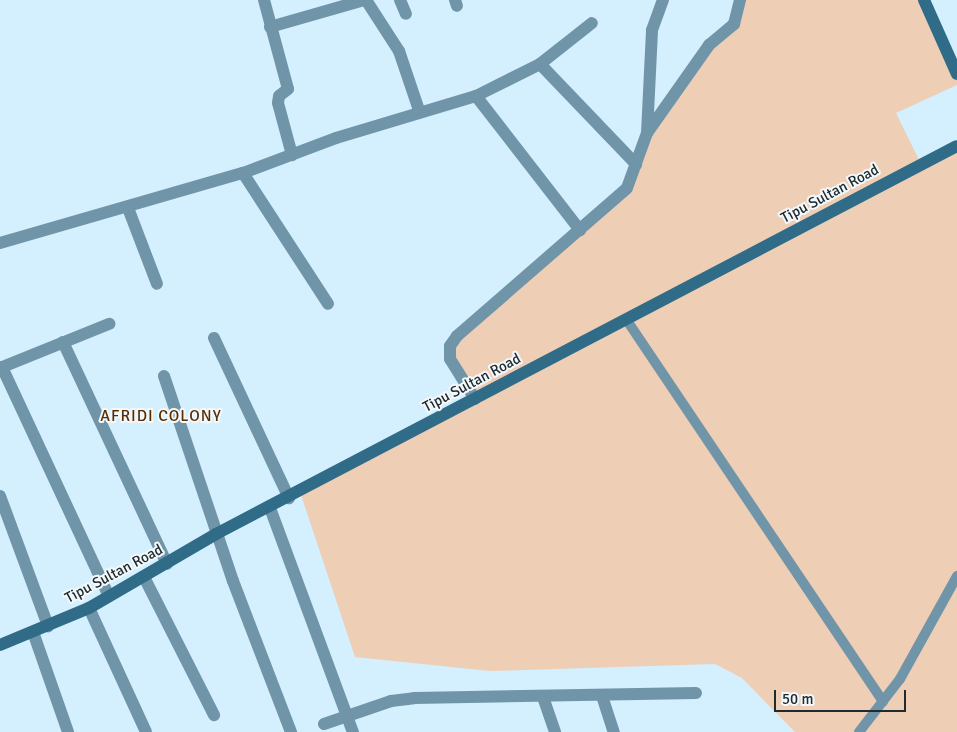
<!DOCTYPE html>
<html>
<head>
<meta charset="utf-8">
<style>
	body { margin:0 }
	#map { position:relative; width:957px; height:732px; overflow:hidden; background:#d4effe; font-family:Signika,sans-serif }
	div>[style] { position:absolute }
	.green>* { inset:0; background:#efceb6 }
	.lane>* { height:10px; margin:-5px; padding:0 5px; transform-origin:5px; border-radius:5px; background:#7095a9 }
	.street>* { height:12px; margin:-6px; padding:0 6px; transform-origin:6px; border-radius:6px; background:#7095a9 }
	.secondary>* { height:12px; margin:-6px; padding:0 6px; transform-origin:6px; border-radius:6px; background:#306c88 }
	span { translate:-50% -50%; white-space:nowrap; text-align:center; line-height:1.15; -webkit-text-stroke:4px #f3f8fb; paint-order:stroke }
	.street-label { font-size:15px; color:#202b30 }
	.neighbourhood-label { font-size:16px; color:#582d04; letter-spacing:1px }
	.scale { position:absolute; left:774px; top:690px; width:132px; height:22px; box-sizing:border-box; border:2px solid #202b30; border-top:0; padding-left:6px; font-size:15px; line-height:18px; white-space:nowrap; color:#202b30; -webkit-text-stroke:4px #f3f8fb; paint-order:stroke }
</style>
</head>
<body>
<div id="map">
	<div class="green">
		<i style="clip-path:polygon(739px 0,926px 0,957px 71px,957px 85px,896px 113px,921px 164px,957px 145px,957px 732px,795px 732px,742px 678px,715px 664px,490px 671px,355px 657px,300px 492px,470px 395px,447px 346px,626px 188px,646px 132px,733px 22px)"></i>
	</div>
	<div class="lane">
		<i style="left:626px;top:319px;width:461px;rotate:56.1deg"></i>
		<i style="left:859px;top:732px;width:67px;rotate:-52.3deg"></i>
		<i style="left:900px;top:679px;width:118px;rotate:-61deg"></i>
	</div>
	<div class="street">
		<i style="left:264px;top:0;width:92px;rotate:74.9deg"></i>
		<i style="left:288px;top:89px;width:11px;rotate:142deg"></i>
		<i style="left:279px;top:96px;width:7px;rotate:98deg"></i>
		<i style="left:278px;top:103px;width:54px;rotate:74.9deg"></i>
		<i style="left:366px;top:0;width:61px;rotate:57.1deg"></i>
		<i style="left:399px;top:51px;width:65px;rotate:71.3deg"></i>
		<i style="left:400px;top:0;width:15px;rotate:67deg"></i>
		<i style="left:455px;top:0;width:6px;rotate:72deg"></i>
		<i style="left:270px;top:27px;width:98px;rotate:-16deg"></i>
		<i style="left:540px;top:64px;width:139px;rotate:46.2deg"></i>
		<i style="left:476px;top:96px;width:170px;rotate:52.2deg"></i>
		<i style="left:647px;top:133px;width:103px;rotate:-87.2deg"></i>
		<i style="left:652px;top:30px;width:32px;rotate:-70deg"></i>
		<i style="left:243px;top:173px;width:156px;rotate:57deg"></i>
		<i style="left:128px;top:208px;width:81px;rotate:69.1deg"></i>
		<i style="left:0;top:243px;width:253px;rotate:-16.1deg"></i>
		<i style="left:243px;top:173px;width:99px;rotate:-20.6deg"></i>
		<i style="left:336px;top:138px;width:146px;rotate:-16.7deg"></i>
		<i style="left:476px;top:96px;width:72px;rotate:-26.6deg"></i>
		<i style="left:540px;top:64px;width:66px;rotate:-38.3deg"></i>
		<i style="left:214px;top:338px;width:177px;rotate:64.9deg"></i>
		<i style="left:63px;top:342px;width:245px;rotate:64.9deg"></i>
		<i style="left:2px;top:367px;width:253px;rotate:65deg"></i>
		<i style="left:0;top:368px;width:118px;rotate:-22deg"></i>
		<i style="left:164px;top:376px;width:216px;rotate:71.4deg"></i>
		<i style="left:233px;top:581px;width:162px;rotate:69deg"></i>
		<i style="left:475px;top:399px;width:47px;rotate:-122deg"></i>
		<i style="left:450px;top:359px;width:13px;rotate:-90deg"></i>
		<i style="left:450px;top:346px;width:12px;rotate:-55deg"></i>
		<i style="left:457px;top:336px;width:225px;rotate:-41deg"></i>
		<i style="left:627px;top:188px;width:59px;rotate:-70deg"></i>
		<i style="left:647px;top:133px;width:108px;rotate:-54.8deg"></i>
		<i style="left:709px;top:45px;width:33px;rotate:-40deg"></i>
		<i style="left:734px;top:24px;width:25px;rotate:-76deg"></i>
		<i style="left:0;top:496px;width:139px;rotate:69.7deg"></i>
		<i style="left:270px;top:508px;width:239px;rotate:69.7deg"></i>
		<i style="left:144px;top:577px;width:155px;rotate:63.1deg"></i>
		<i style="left:89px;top:608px;width:136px;rotate:65.3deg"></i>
		<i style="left:33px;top:632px;width:106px;rotate:70.7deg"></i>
		<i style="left:602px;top:696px;width:38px;rotate:72deg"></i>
		<i style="left:543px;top:697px;width:37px;rotate:71deg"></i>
		<i style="left:324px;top:724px;width:71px;rotate:-18.9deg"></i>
		<i style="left:391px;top:701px;width:23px;rotate:-7deg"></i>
		<i style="left:414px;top:698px;width:282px;rotate:-1deg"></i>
	</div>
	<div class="secondary">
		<i style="left:924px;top:0;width:81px;rotate:66deg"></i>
		<i style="left:0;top:645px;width:96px;rotate:-22.6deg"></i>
		<i style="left:89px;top:608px;width:147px;rotate:-30.2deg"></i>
		<i style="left:216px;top:534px;width:836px;rotate:-27.64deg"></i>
	</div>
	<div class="street-label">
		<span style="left:830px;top:194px;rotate:-28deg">Tipu Sultan Road</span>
		<span style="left:472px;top:383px;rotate:-28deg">Tipu Sultan Road</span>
		<span style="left:114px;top:574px;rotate:-28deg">Tipu Sultan Road</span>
	</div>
	<div class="neighbourhood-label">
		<span style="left:161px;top:416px">AFRIDI COLONY</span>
	</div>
	<div class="scale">50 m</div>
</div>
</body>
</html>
